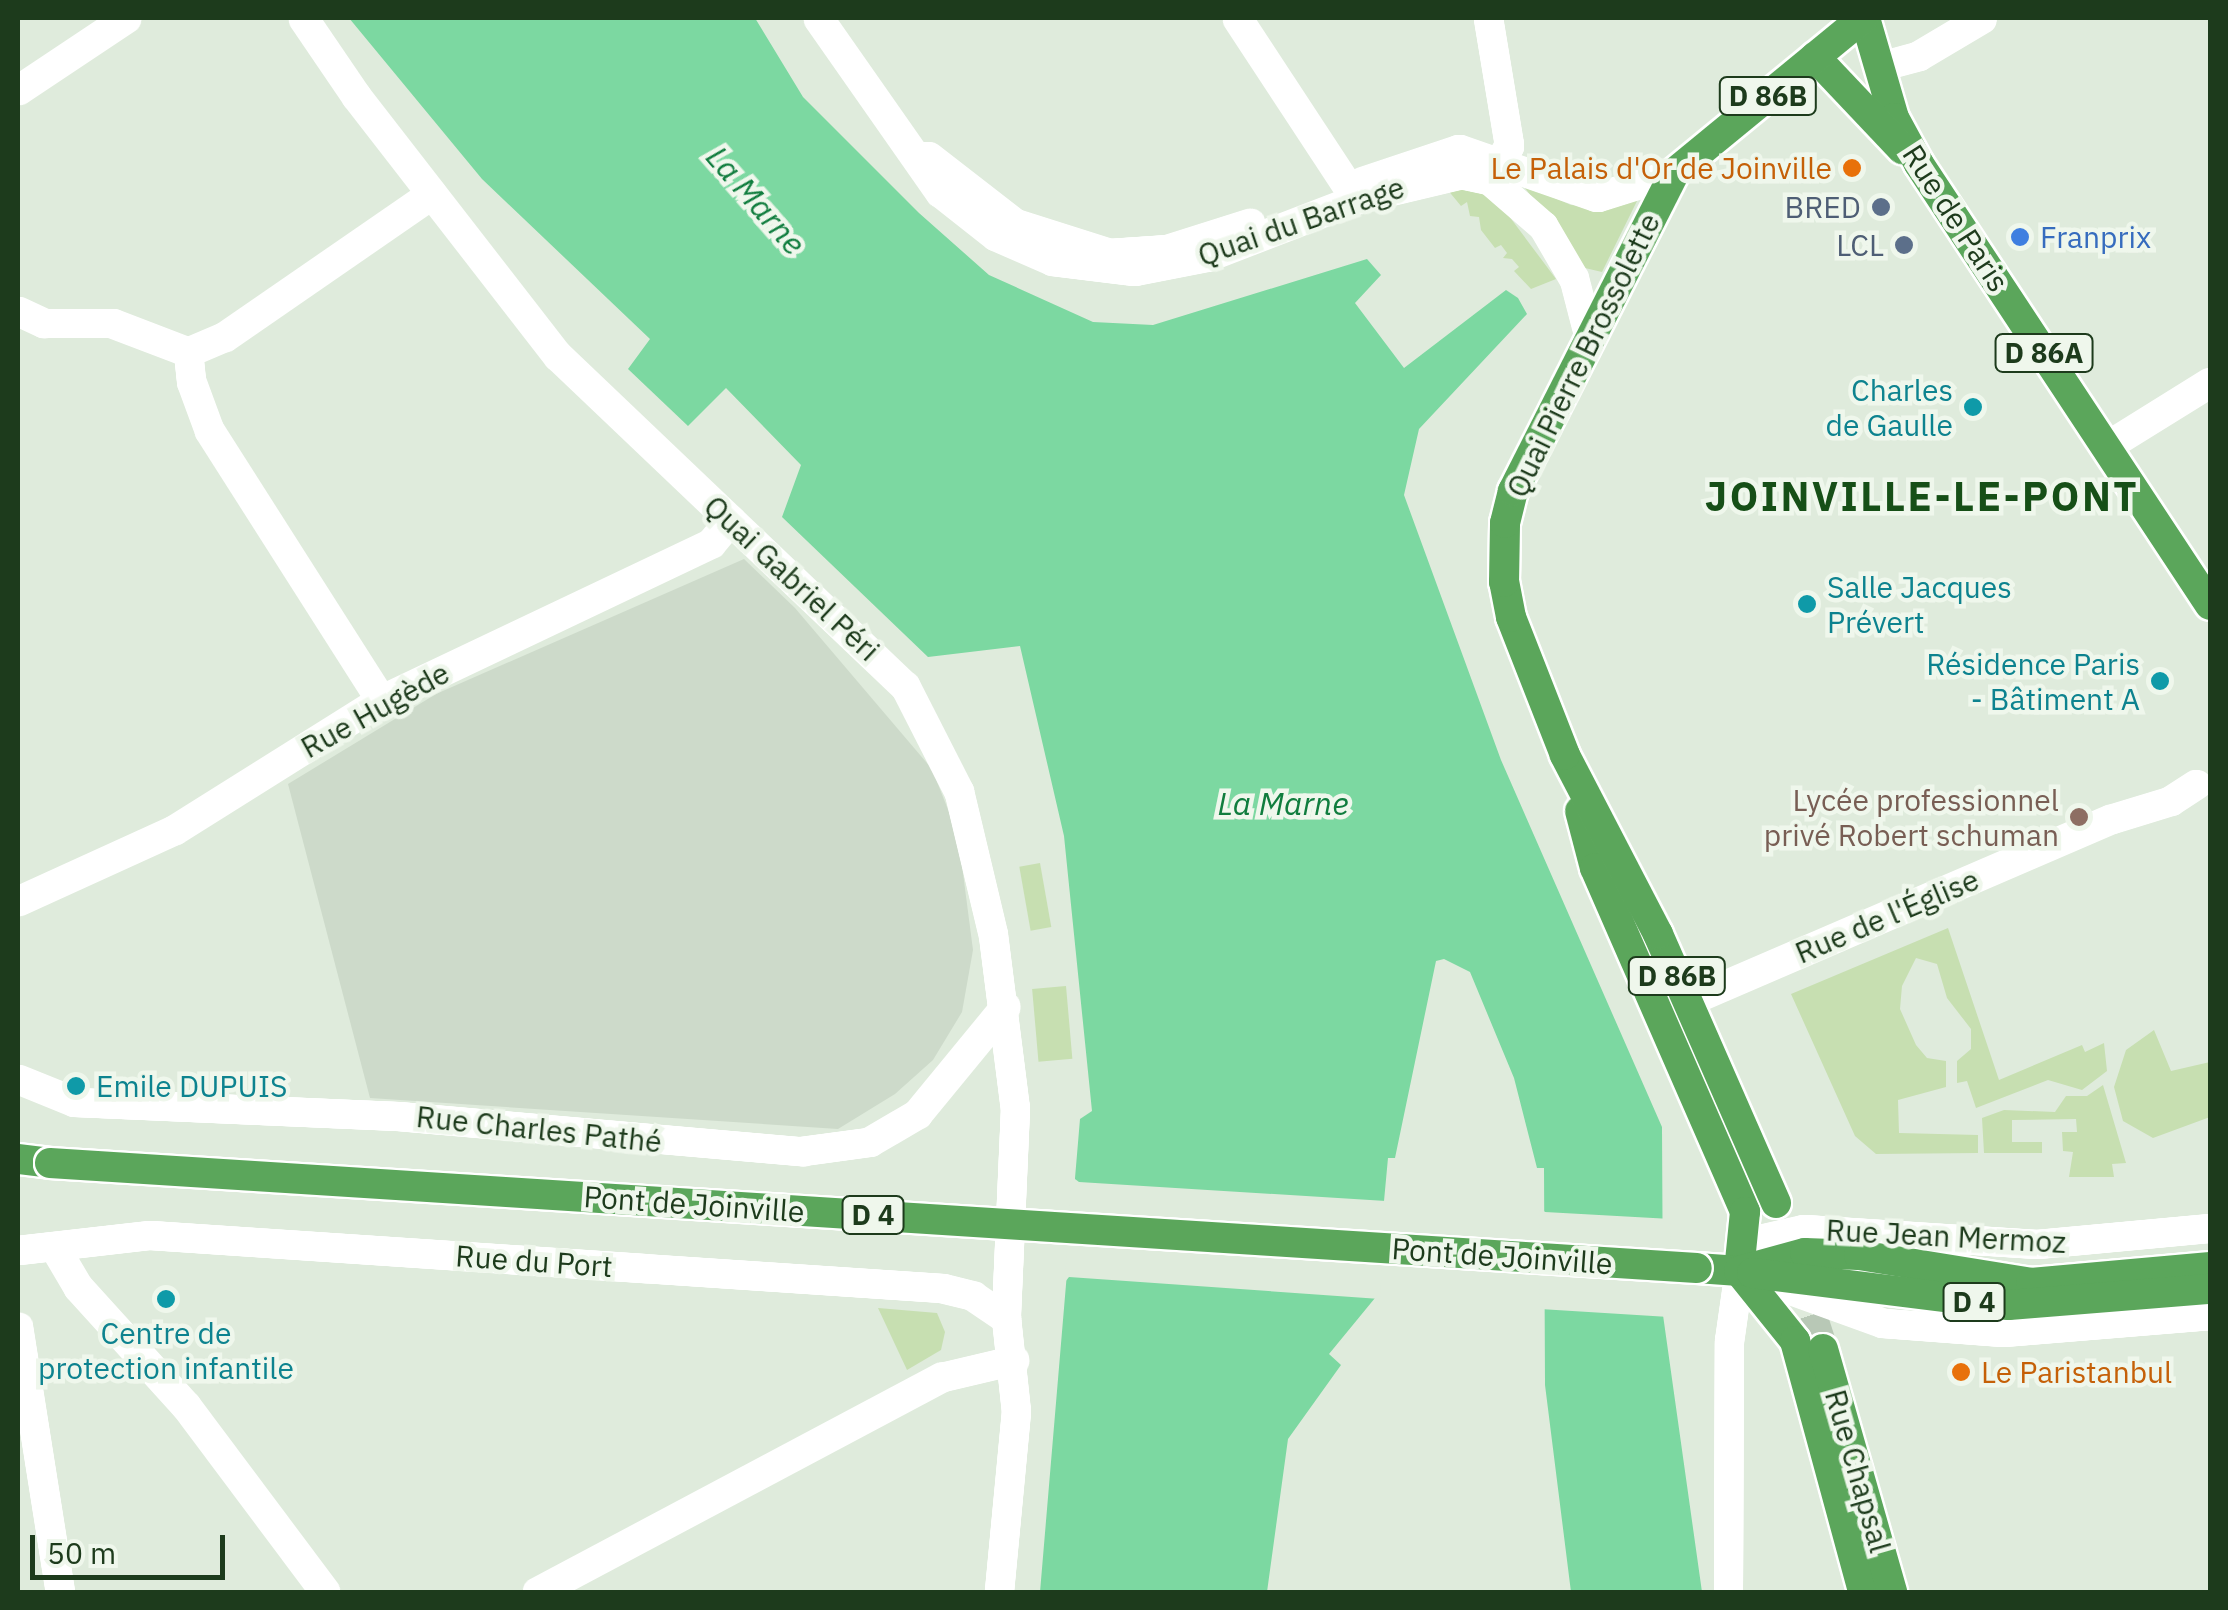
<!DOCTYPE html>
<html>
<head>
<meta charset="utf-8">
<style>
	body { margin:0 }
	#map { position:relative; width:2228px; height:1610px; overflow:hidden; background:#dfebdc; font-family:"IBM Plex Sans",sans-serif }
	div>[style] { position:absolute }
	.built>* { inset:0; background:#cddaca }
	.green>* { inset:0; background:#c7dfb1; transform-origin:0 0 }
	.water>* { inset:0; background:#7cd8a1 }
	.pier>* { inset:0; background:#dfebdc }
	.major-tunnel>* { height:30px; margin-top:-15px; transform-origin:0; background:repeating-linear-gradient(90deg,#b8c8b6 0 30px,transparent 0 45px) }
	.roads { filter:drop-shadow(2px 0 #fff) drop-shadow(-2px 0 #fff) drop-shadow(0 2px #fff) drop-shadow(0 -2px #fff) }
	.minor>* { height:25px; margin:-12.5px; padding:0 12.5px; transform-origin:12.5px; border-radius:12.5px; background:#fff }
	.major>* { height:30px; margin:-15px; padding:0 15px; transform-origin:15px; border-radius:15px; background:#5ba65b }
	.bridges { filter:drop-shadow(2px 0 #fff) drop-shadow(-2px 0 #fff) drop-shadow(0 2px #fff) drop-shadow(0 -2px #fff) }
	.major-bridge>* { height:30px; margin:-15px; padding:0 15px; transform-origin:15px; border-radius:15px; background:#5ba65b }
	.dots>* { width:28px; height:28px; translate:-50% -50%; box-sizing:border-box; border:5px solid #eff7ec; border-radius:50% }
	span { translate:-50% -50%; white-space:nowrap; text-align:center; line-height:1.15; -webkit-text-stroke:9px #eff7ec; paint-order:stroke }
	.shield-label span { padding:2px 8px; background:#eff7ec; border:2px solid; border-radius:8px; -webkit-text-stroke-width:0 }
	.shield-label { font-size:28px; color:#1d3b1c; font-weight:700 }
	.food-label { font-size:30px; color:#c56008 }
	.right { translate:-100% -50%; text-align:right }
	.left { translate:0 -50%; text-align:left }
	.service-label { font-size:30px; color:#4e5e75 }
	.street-label { font-size:30px; color:#1d3b1c }
	.shop-label { font-size:30px; color:#366cbe }
	.culture-label { font-size:30px; color:#0d838f }
	.education-label { font-size:30px; color:#785e54 }
	.water-label { font-size:32px; color:#107d3e; font-style:italic }
	.district-label { font-size:40px; color:#164f17; font-weight:700; letter-spacing:2.5px }
	.frame { position:absolute; inset:0; border:20px solid #1d3b1c; pointer-events:none }
	.scale { position:absolute; left:30px; top:1535px; width:195px; height:45px; box-sizing:border-box; border:5px solid #1d3b1c; border-top:0; padding-left:12px; font-size:30px; line-height:35px; white-space:nowrap; color:#1d3b1c; -webkit-text-stroke:8px #eff7ec; paint-order:stroke }
</style>
</head>
<body>
<div id="map">
	<div class="built">
		<i style="clip-path:polygon(744px 559px,795px 608px,932px 769px,958px 835px,973px 950px,962px 1012px,933px 1060px,895px 1094px,838px 1129px,370px 1098px,288px 784px,436px 694px)"></i>
	</div>
	<div class="green">
		<i style="clip-path:polygon(1442px 183px,1474px 186px,1497px 200px,1556px 279px,1531px 289px,1514px 271px,1519px 267px,1512px 259px,1503px 258px,1507px 253px,1501px 245px,1495px 248px,1481px 230px,1479px 217px,1470px 216px,1467px 202px,1461px 206px)"></i>
		<i style="clip-path:polygon(1522px 184px,1571px 205px,1607px 207px,1638px 199px,1602px 272px,1585px 268px)"></i>
		<i style="left:1040px;top:863px;width:65px;height:21px;rotate:80deg"></i>
		<i style="clip-path:polygon(1948px 928px,1999px 1080px,2082px 1045px,2085px 1052px,2104px 1043px,2107px 1071px,2082px 1090px,2048px 1080px,1976px 1108px,1967px 1081px,1957px 1083px,1957px 1061px,1971px 1049px,1971px 1029px,1947px 998px,1937px 964px,1916px 958px,1902px 986px,1900px 1009px,1916px 1045px,1927px 1058px,1946px 1061px,1946px 1087px,1898px 1100px,1899px 1133px,1978px 1135px,1978px 1153px,1876px 1154px,1855px 1136px,1791px 994px)"></i>
		<i style="left:1066px;top:986px;width:73px;height:34px;rotate:85deg"></i>
		<i style="clip-path:polygon(2154px 1030px,2171px 1071px,2210px 1062px,2210px 1117px,2153px 1138px,2123px 1121px,2114px 1087px,2126px 1050px)"></i>
		<i style="clip-path:polygon(2103px 1085px,2126px 1163px,2112px 1164px,2114px 1177px,2069px 1177px,2073px 1152px,2063px 1151px,2062px 1132px,2077px 1132px,2076px 1119px,2012px 1120px,2012px 1142px,2042px 1142px,2042px 1153px,1984px 1153px,1982px 1118px,2004px 1110px,2055px 1112px,2066px 1096px,2087px 1096px)"></i>
		<i style="clip-path:polygon(878px 1308px,937px 1313px,945px 1332px,941px 1350px,907px 1370px)"></i>
	</div>
	<div class="water">
		<i style="clip-path:polygon(349px 18px,755px 18px,803px 97px,919px 213px,989px 275px,1093px 322px,1153px 325px,1367px 259px,1381px 275px,1355px 303px,1404px 368px,1506px 290px,1518px 298px,1527px 314px,1419px 429px,1404px 495px,1501px 760px,1662px 1127px,1663px 1315px,1702px 1592px,1571px 1592px,1545px 1385px,1544px 1168px,1537px 1168px,1514px 1078px,1470px 972px,1444px 959px,1436px 961px,1395px 1158px,1388px 1158px,1375px 1298px,1329px 1354px,1341px 1365px,1288px 1439px,1267px 1592px,1040px 1592px,1080px 1119px,1092px 1111px,1064px 836px,1020px 646px,928px 657px,782px 517px,801px 465px,726px 388px,688px 426px,628px 369px,650px 339px,482px 179px)"></i>
	</div>
	<div class="pier">
		<i style="clip-path:polygon(1071px 1176px,1079px 1182px,1386px 1201px,1380px 1299px,1069px 1277px,1065px 1282px)"></i>
		<i style="clip-path:polygon(1539px 1206px,1545px 1212px,1671px 1219px,1669px 1317px,1540px 1309px)"></i>
	</div>
	<div class="major-tunnel">
		<i style="left:1798px;top:1272px;width:81px;rotate:72deg"></i>
	</div>
	<div class="roads">
		<div class="minor">
			<i style="left:303px;top:18px;width:94px;rotate:55.8deg"></i>
			<i style="left:356px;top:96px;width:329px;rotate:52.2deg"></i>
			<i style="left:558px;top:356px;width:479px;rotate:43.6deg"></i>
			<i style="left:905px;top:686px;width:119px;rotate:63deg"></i>
			<i style="left:959px;top:792px;width:147px;rotate:76.6deg"></i>
			<i style="left:993px;top:935px;width:174px;rotate:82.8deg"></i>
			<i style="left:1015px;top:1108px;width:210px;rotate:92.5deg"></i>
			<i style="left:1006px;top:1318px;width:94px;rotate:83.9deg"></i>
			<i style="left:1016px;top:1411px;width:182px;rotate:95.4deg"></i>
			<i style="left:818px;top:18px;width:213px;rotate:55deg"></i>
			<i style="left:940px;top:192px;width:71px;rotate:38.2deg"></i>
			<i style="left:996px;top:236px;width:62px;rotate:23.7deg"></i>
			<i style="left:1053px;top:261px;width:82px;rotate:7deg"></i>
			<i style="left:1134px;top:271px;width:73px;rotate:-11deg"></i>
			<i style="left:1206px;top:257px;width:161px;rotate:-21.1deg"></i>
			<i style="left:1356px;top:199px;width:108px;rotate:-13.4deg"></i>
			<i style="left:1461px;top:174px;width:30px;rotate:12deg"></i>
			<i style="left:1490px;top:180px;width:70px;rotate:41deg"></i>
			<i style="left:1543px;top:226px;width:61px;rotate:59.7deg"></i>
			<i style="left:1574px;top:279px;width:60px;rotate:75.5deg"></i>
			<i style="left:1237px;top:18px;width:217px;rotate:56.7deg"></i>
			<i style="left:1488px;top:18px;width:129px;rotate:80.6deg"></i>
			<i style="left:1509px;top:145px;width:31px;rotate:119deg"></i>
			<i style="left:1881px;top:66px;width:38px;rotate:-15deg"></i>
			<i style="left:1918px;top:56px;width:74px;rotate:-30.7deg"></i>
			<i style="left:18px;top:90px;width:130px;rotate:-33.7deg"></i>
			<i style="left:928px;top:156px;width:109px;rotate:37.9deg"></i>
			<i style="left:1014px;top:223px;width:100px;rotate:17.5deg"></i>
			<i style="left:1109px;top:253px;width:59px;rotate:-3.9deg"></i>
			<i style="left:1168px;top:249px;width:86px;rotate:-17.6deg"></i>
			<i style="left:1363px;top:181px;width:101px;rotate:-18.4deg"></i>
			<i style="left:1459px;top:149px;width:146px;rotate:19.2deg"></i>
			<i style="left:1597px;top:197px;width:81px;rotate:-17.3deg"></i>
			<i style="left:18px;top:311px;width:29px;rotate:25deg"></i>
			<i style="left:44px;top:323px;width:68px"></i>
			<i style="left:112px;top:323px;width:81px;rotate:20.9deg"></i>
			<i style="left:188px;top:352px;width:39px;rotate:-23deg"></i>
			<i style="left:224px;top:337px;width:252px;rotate:-34.6deg"></i>
			<i style="left:188px;top:352px;width:29px;rotate:84deg"></i>
			<i style="left:191px;top:381px;width:52px;rotate:69.8deg"></i>
			<i style="left:209px;top:430px;width:320px;rotate:57.5deg"></i>
			<i style="left:2115px;top:441px;width:112px;rotate:-31.8deg"></i>
			<i style="left:18px;top:901px;width:171px;rotate:-24.5deg"></i>
			<i style="left:174px;top:830px;width:244px;rotate:-32.1deg"></i>
			<i style="left:381px;top:700px;width:365px;rotate:-25.4deg"></i>
			<i style="left:711px;top:543px;width:30px;rotate:-50deg"></i>
			<i style="left:1688px;top:1001px;width:460px;rotate:-23.3deg"></i>
			<i style="left:2111px;top:819px;width:62px;rotate:-17deg"></i>
			<i style="left:2170px;top:801px;width:31px;rotate:-33deg"></i>
			<i style="left:18px;top:1079px;width:61px;rotate:22deg"></i>
			<i style="left:75px;top:1102px;width:323px;rotate:2.5deg"></i>
			<i style="left:398px;top:1116px;width:406px;rotate:5deg"></i>
			<i style="left:802px;top:1151px;width:68px;rotate:-7.7deg"></i>
			<i style="left:869px;top:1142px;width:56px;rotate:-30.3deg"></i>
			<i style="left:917px;top:1114px;width:139px;rotate:-50.6deg"></i>
			<i style="left:1743px;top:1243px;width:63px;rotate:-12.9deg"></i>
			<i style="left:1804px;top:1229px;width:233px;rotate:3.7deg"></i>
			<i style="left:2037px;top:1244px;width:174px;rotate:-5.3deg"></i>
			<i style="left:55px;top:1248px;width:45px;rotate:59.5deg"></i>
			<i style="left:78px;top:1287px;width:161px;rotate:47.8deg"></i>
			<i style="left:186px;top:1406px;width:232px;rotate:53.2deg"></i>
			<i style="left:18px;top:1250px;width:133px;rotate:-6.5deg"></i>
			<i style="left:150px;top:1235px;width:794px;rotate:3.83deg"></i>
			<i style="left:942px;top:1288px;width:32px;rotate:14deg"></i>
			<i style="left:973px;top:1296px;width:40px;rotate:34deg"></i>
			<i style="left:18px;top:1327px;width:268px;rotate:81deg"></i>
			<i style="left:537px;top:1592px;width:459px;rotate:-28deg"></i>
			<i style="left:942px;top:1377px;width:74px;rotate:-13.3deg"></i>
			<i style="left:1728px;top:1592px;width:251px;rotate:-89.8deg"></i>
			<i style="left:1729px;top:1341px;width:71px;rotate:-81.9deg"></i>
			<i style="left:1739px;top:1271px;width:153px;rotate:19.9deg"></i>
			<i style="left:1883px;top:1323px;width:120px;rotate:4.3deg"></i>
			<i style="left:2003px;top:1332px;width:208px;rotate:-4.7deg"></i>
		</div>
		<div class="major">
			<i style="left:1865px;top:18px;width:104px;rotate:73.8deg"></i>
			<i style="left:1894px;top:118px;width:52px;rotate:61.5deg"></i>
			<i style="left:1919px;top:164px;width:528px;rotate:56.58deg"></i>
			<i style="left:1815px;top:57px;width:127px;rotate:46.6deg"></i>
			<i style="left:1580px;top:811px;width:59px;rotate:75.3deg"></i>
			<i style="left:1595px;top:868px;width:375px;rotate:66.4deg"></i>
			<i style="left:1745px;top:1212px;width:59px;rotate:95.8deg"></i>
			<i style="left:1739px;top:1271px;width:90px;rotate:51.3deg"></i>
			<i style="left:1795px;top:1341px;width:260px;rotate:74.8deg"></i>
			<i style="left:18px;top:1159px;width:32px;rotate:7deg"></i>
			<i style="left:1776px;top:1203px;width:294px;rotate:-113.7deg"></i>
			<i style="left:1658px;top:934px;width:202px;rotate:-117.5deg"></i>
			<i style="left:1565px;top:755px;width:148px;rotate:-111.4deg"></i>
			<i style="left:1511px;top:617px;width:36px;rotate:-101deg"></i>
			<i style="left:1504px;top:582px;width:59px;rotate:-89deg"></i>
			<i style="left:1505px;top:523px;width:33px;rotate:-76deg"></i>
			<i style="left:1513px;top:491px;width:356px;rotate:-63.1deg"></i>
			<i style="left:1674px;top:173px;width:244px;rotate:-39.4deg"></i>
			<i style="left:1697px;top:1268px;width:42px;rotate:4.1deg"></i>
			<i style="left:1739px;top:1271px;width:68px;rotate:-15.3deg"></i>
			<i style="left:1805px;top:1253px;width:54px;rotate:2.1deg"></i>
			<i style="left:1859px;top:1255px;width:174px;rotate:9.2deg"></i>
			<i style="left:2031px;top:1283px;width:180px;rotate:-5.1deg"></i>
			<i style="left:1752px;top:1273px;width:259px;rotate:7.1deg"></i>
			<i style="left:2009px;top:1305px;width:202px;rotate:-4.6deg"></i>
			<i style="left:1823px;top:1349px;width:253px;rotate:74.1deg"></i>
		</div>
	</div>
	<div class="bridges">
		<div class="major-bridge">
			<i style="left:50px;top:1163px;width:1650px;rotate:3.65deg"></i>
		</div>
	</div>
	<div class="dots">
		<i style="left:1852px;top:168px;background:#e8710a"></i>
		<i style="left:1881px;top:207px;background:#5c6f8a"></i>
		<i style="left:2020px;top:237px;background:#3f7fe0"></i>
		<i style="left:1904px;top:245px;background:#5c6f8a"></i>
		<i style="left:1973px;top:407px;background:#0f9aa8"></i>
		<i style="left:1807px;top:604px;background:#0f9aa8"></i>
		<i style="left:2160px;top:681px;background:#0f9aa8"></i>
		<i style="left:2079px;top:817px;background:#8d6e63"></i>
		<i style="left:76px;top:1086px;background:#0f9aa8"></i>
		<i style="left:166px;top:1299px;background:#0f9aa8"></i>
		<i style="left:1961px;top:1372px;background:#e8710a"></i>
	</div>
	<div class="shield-label">
		<span style="left:1768px;top:96px">D 86B</span>
		<span style="left:2044px;top:353px">D 86A</span>
		<span style="left:1677px;top:976px">D 86B</span>
		<span style="left:873px;top:1215px">D 4</span>
		<span style="left:1974px;top:1302px">D 4</span>
	</div>
	<div class="food-label">
		<span class="right" style="left:1832px;top:168px">Le Palais d'Or de Joinville</span>
		<span class="left" style="left:1981px;top:1372px">Le Paristanbul</span>
	</div>
	<div class="service-label">
		<span class="right" style="left:1861px;top:207px">BRED</span>
		<span class="right" style="left:1884px;top:245px">LCL</span>
	</div>
	<div class="street-label">
		<span style="left:1956px;top:218px;rotate:57deg">Rue de Paris</span>
		<span style="left:1301px;top:221px;rotate:-19deg">Quai du Barrage</span>
		<span style="left:1583px;top:355px;rotate:-64deg">Quai Pierre Brossolette</span>
		<span style="left:792px;top:578px;rotate:43deg">Quai Gabriel Péri</span>
		<span style="left:375px;top:710px;rotate:-29deg">Rue Hugède</span>
		<span style="left:1887px;top:916px;rotate:-23deg">Rue de l'Église</span>
		<span style="left:539px;top:1129px;rotate:6deg">Rue Charles Pathé</span>
		<span style="left:694px;top:1204px;rotate:4deg">Pont de Joinville</span>
		<span style="left:1946px;top:1236px;rotate:3deg">Rue Jean Mermoz</span>
		<span style="left:1502px;top:1256px;rotate:4deg">Pont de Joinville</span>
		<span style="left:534px;top:1261px;rotate:4deg">Rue du Port</span>
		<span style="left:1858px;top:1471px;rotate:74deg">Rue Chapsal</span>
	</div>
	<div class="shop-label">
		<span class="left" style="left:2040px;top:237px">Franprix</span>
	</div>
	<div class="culture-label">
		<span class="right" style="left:1953px;top:407px">Charles<br>de Gaulle</span>
		<span class="left" style="left:1827px;top:604px">Salle Jacques<br>Prévert</span>
		<span class="right" style="left:2140px;top:681px">Résidence Paris<br>- Bâtiment A</span>
		<span class="left" style="left:96px;top:1086px">Emile DUPUIS</span>
		<span style="left:166px;top:1350px">Centre de<br>protection infantile</span>
	</div>
	<div class="education-label">
		<span class="right" style="left:2059px;top:817px">Lycée professionnel<br>privé Robert schuman</span>
	</div>
	<div class="water-label">
		<span style="left:756px;top:200px;rotate:49deg">La Marne</span>
		<span style="left:1283px;top:803px">La Marne</span>
	</div>
	<div class="district-label">
		<span style="left:1922px;top:496px">JOINVILLE-LE-PONT</span>
	</div>
	<div class="frame"></div>
	<div class="scale">50 m</div>
</div>
</body>
</html>
